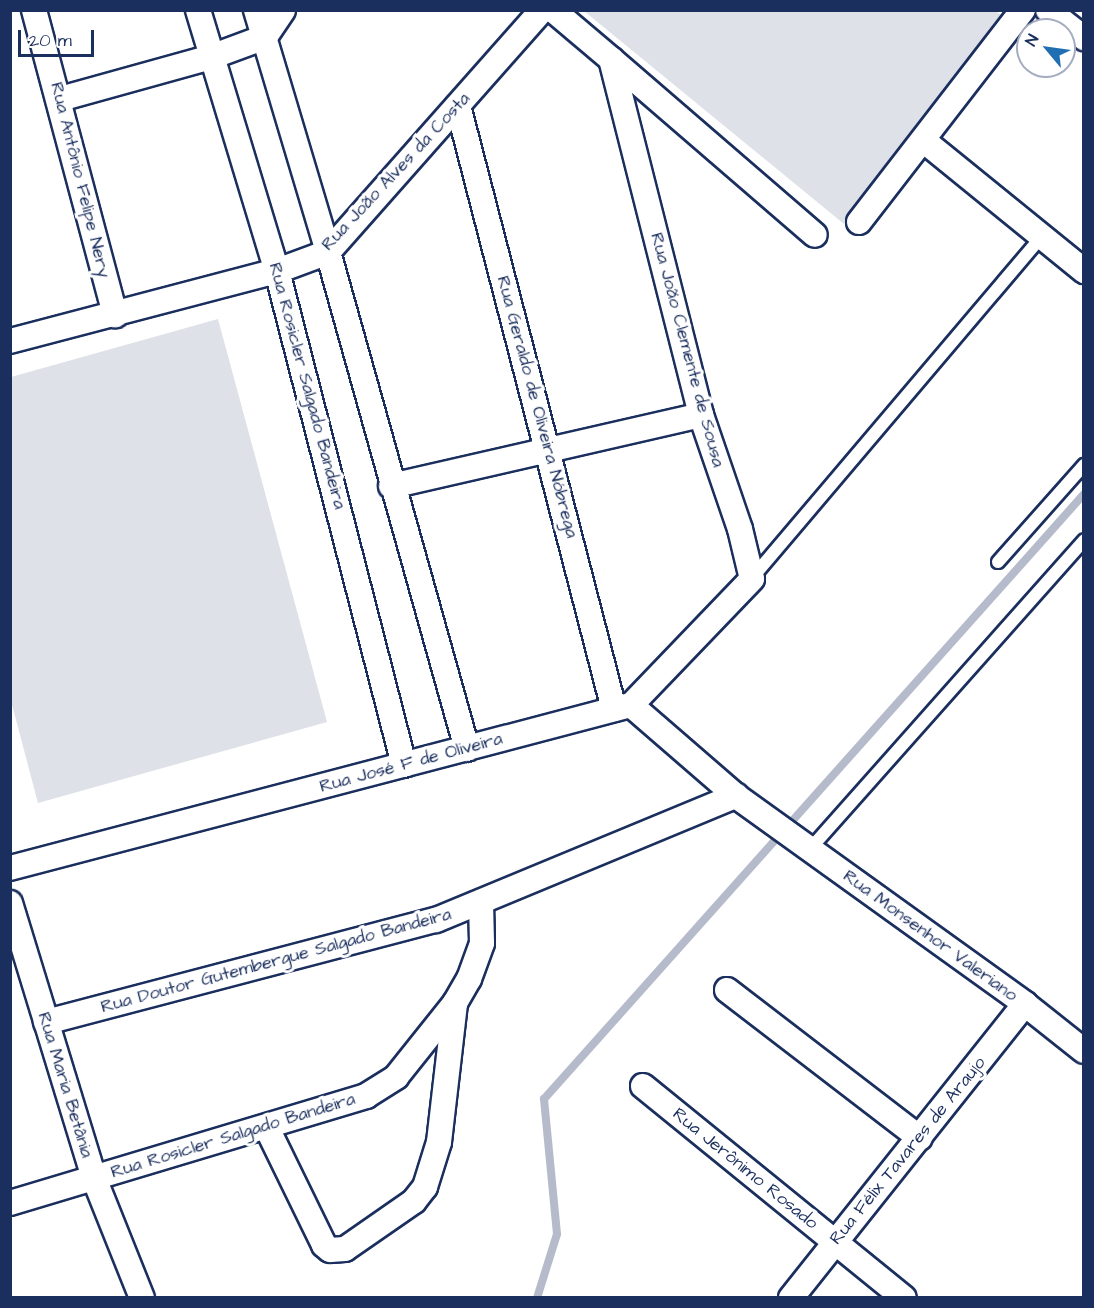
<!DOCTYPE html>
<html>
<head>
<meta charset="utf-8">
<style>
	body { margin:0 }
	#map { position:relative; width:1094px; height:1308px; overflow:hidden; background:#fff; font-family:"Architects Daughter",sans-serif }
	div>[style] { position:absolute }
	.green>* { inset:0; background:#dee1e7 }
	.stream>* { height:8px; margin:-4px; padding:0 4px; transform-origin:4px; border-radius:4px; background:#b5bbca }
	.roads { filter:drop-shadow(2px 0 #1b2f5e) drop-shadow(-2px 0 #1b2f5e) drop-shadow(0 2px #1b2f5e) drop-shadow(0 -2px #1b2f5e) }
	.service>* { height:12px; margin:-6px; padding:0 6px; transform-origin:6px; border-radius:6px; background:#fff }
	.minor>* { height:24px; margin:-12px; padding:0 12px; transform-origin:12px; border-radius:12px; background:#fff }
	span { translate:-50% -50%; white-space:nowrap; text-align:center; line-height:1.15; -webkit-text-stroke:6px #fff; paint-order:stroke }
	.street-label { font-size:18px; color:#1b2f5e }
	.frame { position:absolute; inset:0; border:12px solid #1b2f5e; pointer-events:none }
	.north { position:absolute; left:1016px; top:18px; width:60px; height:60px; box-sizing:border-box; background:#fff; border:2px solid #a4acbf; border-radius:50%; rotate:299deg; font-size:16px; font-weight:700; line-height:24px; text-align:center; color:#1b2f5e }
	.north::after { content:''; display:block; margin:auto; width:21px; height:27px; background:#1f6fb2; clip-path:polygon(50% 0,100% 100%,50% 72%,0 100%) }
	.scale { position:absolute; left:18px; top:30px; width:76px; height:27px; box-sizing:border-box; border:3px solid #1b2f5e; border-top:0; padding-left:8px; font-size:18px; line-height:21px; white-space:nowrap; color:#1b2f5e; -webkit-text-stroke:4px #fff; paint-order:stroke }
</style>
</head>
<body>
<div id="map">
	<div class="green">
		<i style="clip-path:polygon(995px 10px,1009px 22px,844px 224px,584px 11px)"></i>
		<i style="clip-path:polygon(218px 319px,327px 722px,38px 803px,11px 701px,11px 377px)"></i>
	</div>
	<div class="stream">
		<i style="left:537px;top:1298px;width:67px;rotate:-72.6deg"></i>
		<i style="left:557px;top:1234px;width:136px;rotate:-95.5deg"></i>
		<i style="left:544px;top:1099px;width:811px;rotate:-48.25deg"></i>
	</div>
	<div class="roads">
		<div class="service">
			<i style="left:998px;top:562px;width:130px;rotate:-48.4deg"></i>
			<i style="left:752px;top:578px;width:448px;rotate:-49.7deg"></i>
			<i style="left:810px;top:849px;width:413px;rotate:-48.4deg"></i>
		</div>
		<div class="minor">
			<i style="left:34px;top:10px;width:316px;rotate:75.1deg"></i>
			<i style="left:198px;top:10px;width:273px;rotate:73.2deg"></i>
			<i style="left:277px;top:271px;width:510px;rotate:75.58deg"></i>
			<i style="left:256px;top:10px;width:252px;rotate:73.4deg"></i>
			<i style="left:328px;top:252px;width:516px;rotate:74.37deg"></i>
			<i style="left:553px;top:10px;width:76px;rotate:40.2deg"></i>
			<i style="left:611px;top:59px;width:367px;rotate:75.8deg"></i>
			<i style="left:701px;top:415px;width:120px;rotate:71.1deg"></i>
			<i style="left:740px;top:529px;width:51px;rotate:76.5deg"></i>
			<i style="left:752px;top:579px;width:175px;rotate:133.8deg"></i>
			<i style="left:1048px;top:10px;width:46px;rotate:37.9deg"></i>
			<i style="left:611px;top:59px;width:269px;rotate:40.8deg"></i>
			<i style="left:60px;top:99px;width:157px;rotate:-15.5deg"></i>
			<i style="left:211px;top:57px;width:58px;rotate:-20.3deg"></i>
			<i style="left:265px;top:37px;width:32px;rotate:-56deg"></i>
			<i style="left:458px;top:106px;width:623px;rotate:75.5deg"></i>
			<i style="left:923px;top:140px;width:208px;rotate:39.1deg"></i>
			<i style="left:859px;top:222px;width:268px;rotate:-52.3deg"></i>
			<i style="left:10px;top:341px;width:276px;rotate:-14.7deg"></i>
			<i style="left:277px;top:271px;width:54px;rotate:-20.4deg"></i>
			<i style="left:328px;top:252px;width:323px;rotate:-48.5deg"></i>
			<i style="left:391px;top:486px;width:318px;rotate:-12.9deg"></i>
			<i style="left:10px;top:868px;width:642px;rotate:-14.71deg"></i>
			<i style="left:631px;top:705px;width:139px;rotate:40.9deg"></i>
			<i style="left:736px;top:796px;width:356px;rotate:35.7deg"></i>
			<i style="left:1025px;top:1004px;width:75px;rotate:38.5deg"></i>
			<i style="left:10px;top:903px;width:288px;rotate:73deg"></i>
			<i style="left:94px;top:1178px;width:129px;rotate:68.2deg"></i>
			<i style="left:727px;top:990px;width:243px;rotate:37.5deg"></i>
			<i style="left:46px;top:1022px;width:403px;rotate:-14.7deg"></i>
			<i style="left:436px;top:920px;width:325px;rotate:-22.5deg"></i>
			<i style="left:643px;top:1086px;width:336px;rotate:39.1deg"></i>
			<i style="left:267px;top:1128px;width:130px;rotate:64deg"></i>
			<i style="left:324px;top:1245px;width:8px;rotate:40deg"></i>
			<i style="left:330px;top:1250px;width:15px;rotate:-4deg"></i>
			<i style="left:345px;top:1249px;width:84px;rotate:-34.8deg"></i>
			<i style="left:414px;top:1201px;width:18px;rotate:-52deg"></i>
			<i style="left:425px;top:1187px;width:47px;rotate:-72.7deg"></i>
			<i style="left:439px;top:1142px;width:140px;rotate:-83.4deg"></i>
			<i style="left:10px;top:1203px;width:372px;rotate:-16.7deg"></i>
			<i style="left:366px;top:1096px;width:36px;rotate:-32deg"></i>
			<i style="left:396px;top:1077px;width:95px;rotate:-51.4deg"></i>
			<i style="left:455px;top:1003px;width:28px;rotate:-60deg"></i>
			<i style="left:469px;top:979px;width:38px;rotate:-70deg"></i>
			<i style="left:482px;top:943px;width:41px;rotate:-91.4deg"></i>
			<i style="left:791px;top:1298px;width:376px;rotate:-51.5deg"></i>
		</div>
	</div>
	<div class="street-label">
		<span style="left:396px;top:172px;rotate:-47deg">Rua João Alves da Costa</span>
		<span style="left:80px;top:180px;rotate:76deg">Rua Antônio Felipe Nery</span>
		<span style="left:687px;top:350px;rotate:75deg">Rua João Clemente de Sousa</span>
		<span style="left:307px;top:386px;rotate:75deg">Rua Rosicler Salgado Bandeira</span>
		<span style="left:537px;top:407px;rotate:75deg">Rua Geraldo de Oliveira Nóbrega</span>
		<span style="left:411px;top:763px;rotate:-15deg">Rua José F de Oliveira</span>
		<span style="left:930px;top:936px;rotate:36deg">Rua Monsenhor Valeriano</span>
		<span style="left:276px;top:961px;rotate:-15deg">Rua Doutor Gutembergue Salgado Bandeira</span>
		<span style="left:65px;top:1085px;rotate:73deg">Rua Maria Betânia</span>
		<span style="left:233px;top:1136px;rotate:-17deg">Rua Rosicler Salgado Bandeira</span>
		<span style="left:908px;top:1151px;rotate:-51deg">Rua Félix Tavares de Araujo</span>
		<span style="left:745px;top:1169px;rotate:39deg">Rua Jerônimo Rosado</span>
	</div>
	<div class="frame"></div>
	<div class="north">N</div>
	<div class="scale">20 m</div>
</div>
</body>
</html>
